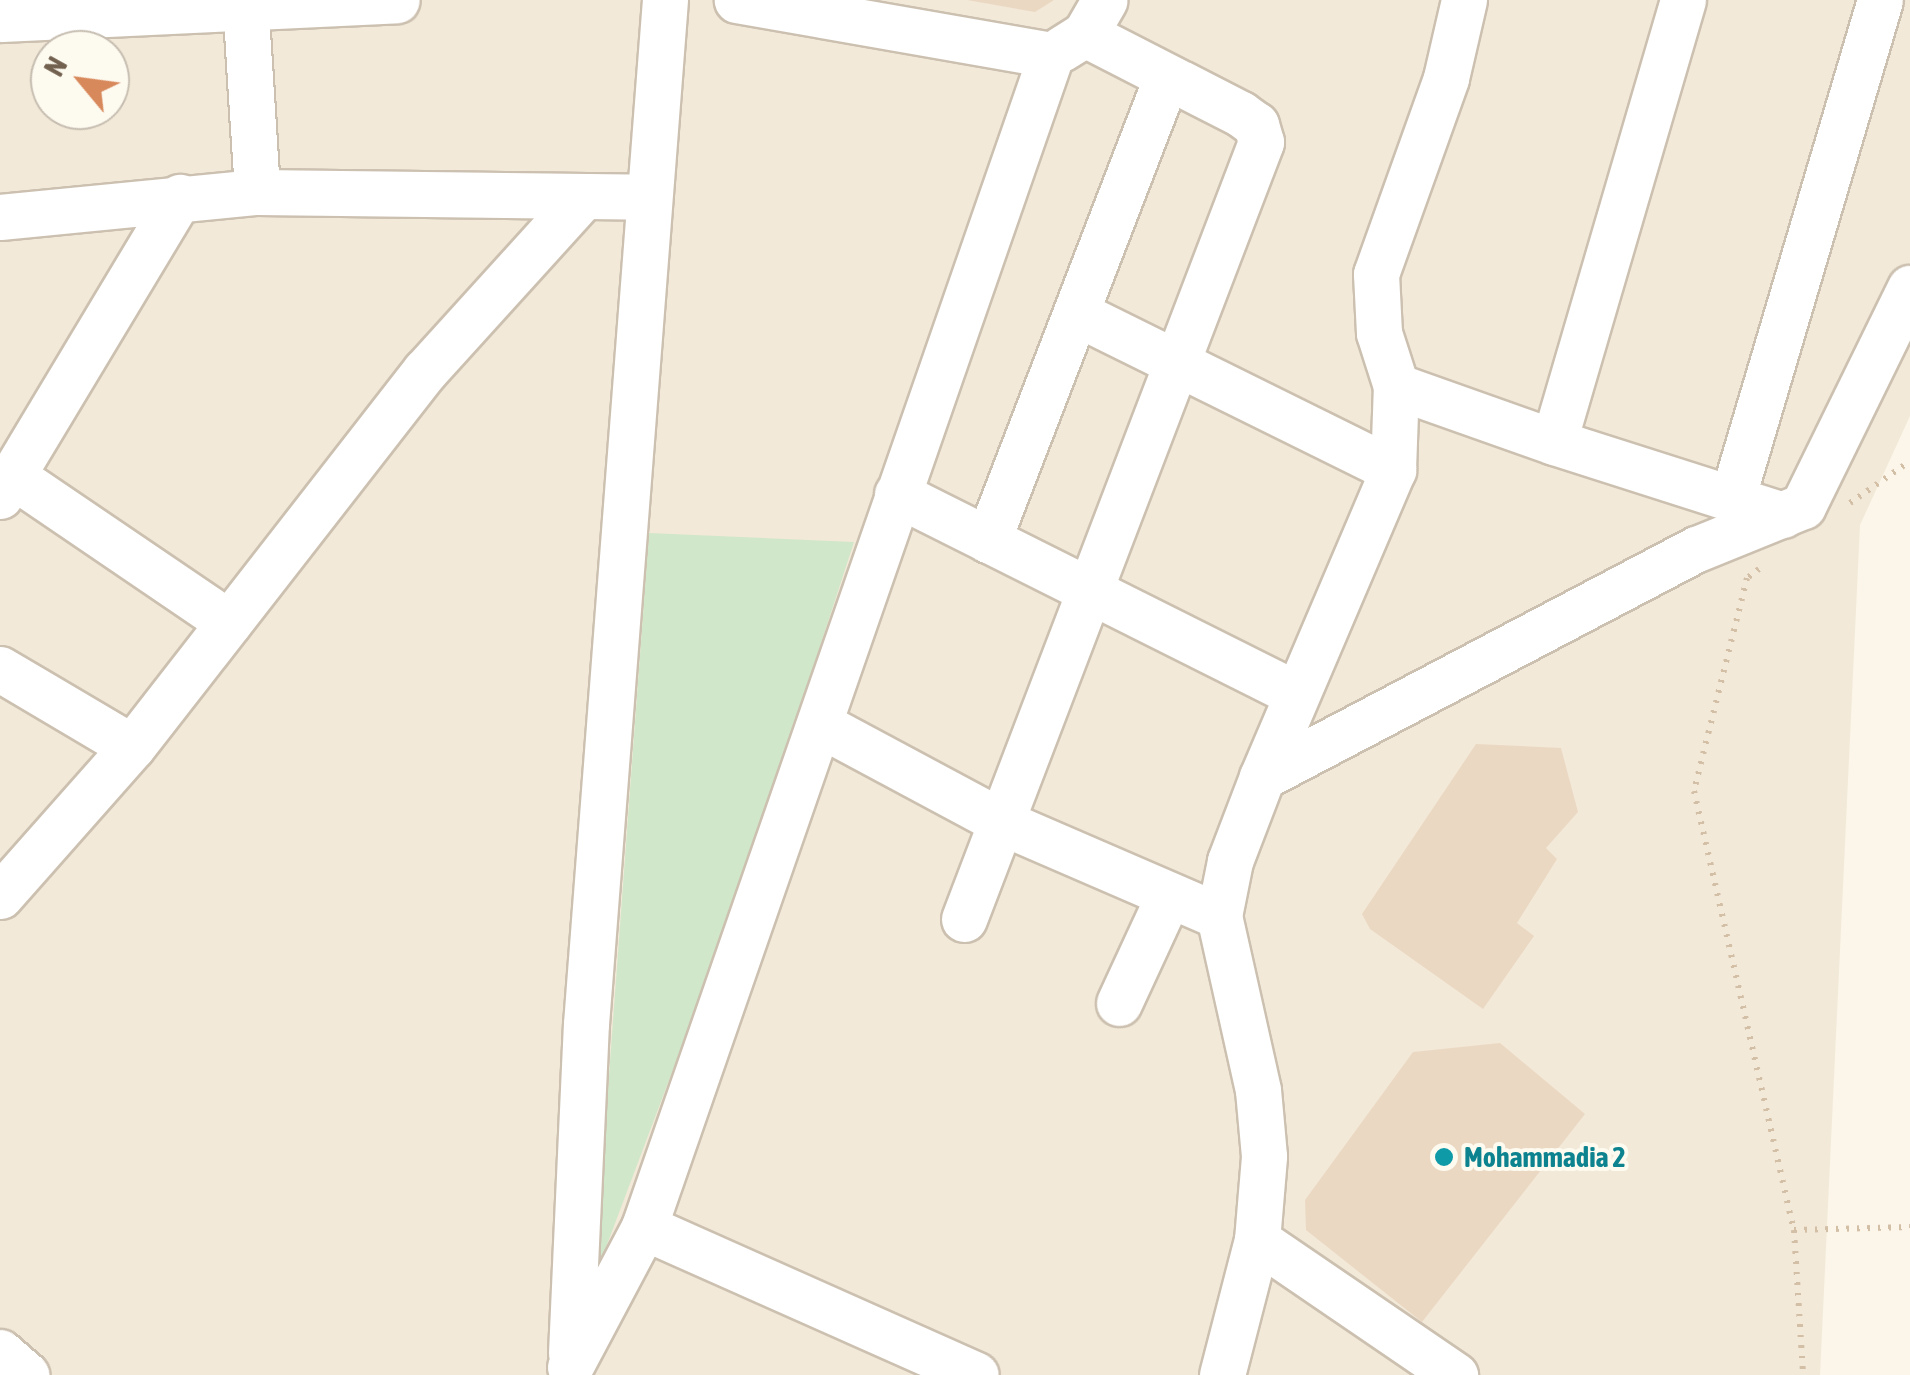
<!DOCTYPE html>
<html>
<head>
<meta charset="utf-8">
<style>
	body { margin:0 }
	#map { position:relative; width:1910px; height:1375px; overflow:hidden; background:#fbf6e9; font-family:"Asap Condensed",sans-serif }
	div>[style] { position:absolute }
	.residential>* { inset:0; background:#f2e9d8 }
	.green>* { inset:0; background:#d1e7c9 }
	.building>* { inset:0; background:#ebd8c2 }
	.path>* { height:6px; margin-top:-3px; transform-origin:0; background:repeating-linear-gradient(90deg,#d3bea6 0 2.5px,transparent 0 10.5px) }
	.roads { filter:drop-shadow(2px 0 #ccc0b0) drop-shadow(-2px 0 #ccc0b0) drop-shadow(0 2px #ccc0b0) drop-shadow(0 -2px #ccc0b0) }
	.minor>* { height:45px; margin:-22.5px; padding:0 22.5px; transform-origin:22.5px; border-radius:22.5px; background:#fff }
	.dots>* { width:28px; height:28px; translate:-50% -50%; box-sizing:border-box; border:5px solid #fdfaf0; border-radius:50% }
	span { translate:-50% -50%; white-space:nowrap; text-align:center; line-height:1.15; -webkit-text-stroke:8px #fdfaf0; paint-order:stroke }
	.culture-label { font-size:28px; color:#0d838f; font-weight:700 }
	.left { translate:0 -50%; text-align:left }
	.north { position:absolute; left:30px; top:30px; width:100px; height:100px; box-sizing:border-box; background:#fdfaf0; border:2px solid #c6bdb0; border-radius:50%; rotate:299deg; font-size:28px; font-weight:700; line-height:40px; text-align:center; color:#73614f }
	.north::after { content:''; display:block; margin:auto; width:35px; height:45px; background:#d8895b; clip-path:polygon(50% 0,100% 100%,50% 72%,0 100%) }
</style>
</head>
<body>
<div id="map">
	<div class="residential">
		<i style="clip-path:polygon(evenodd,0 0,1910px 0,1910px 416px,1860px 525px,1820px 1375px,0 1375px,0 0,50px 50px,110px 50px,110px 110px,50px 110px,50px 50px)"></i>
	</div>
	<div class="green">
		<i style="clip-path:polygon(649px 533px,854px 542px,740px 892px,594px 1279px)"></i>
	</div>
	<div class="building">
		<i style="clip-path:polygon(967px 0,1054px 0,1035px 12px)"></i>
		<i style="clip-path:polygon(1476px 744px,1561px 748px,1578px 812px,1546px 848px,1557px 859px,1517px 923px,1534px 936px,1483px 1009px,1370px 929px,1362px 914px)"></i>
		<i style="clip-path:polygon(1500px 1043px,1585px 1114px,1422px 1322px,1306px 1230px,1305px 1200px,1413px 1052px)"></i>
	</div>
	<div class="path">
		<i style="left:1850px;top:503px;width:73px;rotate:-35deg"></i>
		<i style="left:1759px;top:569px;width:15px;rotate:143deg"></i>
		<i style="left:1747px;top:578px;width:219px;rotate:104deg"></i>
		<i style="left:1694px;top:791px;width:450px;rotate:77.2deg"></i>
		<i style="left:1794px;top:1230px;width:145px;rotate:86.4deg"></i>
		<i style="left:1794px;top:1230px;width:116px;rotate:-1.5deg"></i>
	</div>
	<div class="roads">
		<div class="minor">
			<i style="left:245px;top:0;width:192px;rotate:86.4deg"></i>
			<i style="left:1683px;top:0;width:460px;rotate:106.3deg"></i>
			<i style="left:1554px;top:442px;width:240px;rotate:17.7deg"></i>
			<i style="left:0;top:19px;width:397px;rotate:-2.7deg"></i>
			<i style="left:1061px;top:49px;width:28px;rotate:-32deg"></i>
			<i style="left:1085px;top:34px;width:39px;rotate:-60deg"></i>
			<i style="left:0;top:217px;width:258px;rotate:-5.6deg"></i>
			<i style="left:257px;top:192px;width:392px;rotate:0.7deg"></i>
			<i style="left:1076px;top:313px;width:354px;rotate:26.3deg"></i>
			<i style="left:1396px;top:386px;width:168px;rotate:19.5deg"></i>
			<i style="left:13px;top:476px;width:261px;rotate:34.2deg"></i>
			<i style="left:897px;top:494px;width:445px;rotate:26.6deg"></i>
			<i style="left:0;top:496px;width:349px;rotate:-59deg"></i>
			<i style="left:1732px;top:499px;width:520px;rotate:-73.48deg"></i>
			<i style="left:988px;top:540px;width:496px;rotate:-68.9deg"></i>
			<i style="left:0;top:669px;width:153px;rotate:30.6deg"></i>
			<i style="left:821px;top:725px;width:208px;rotate:28.2deg"></i>
			<i style="left:1004px;top:823px;width:234px;rotate:23.4deg"></i>
			<i style="left:1262px;top:777px;width:491px;rotate:-27.7deg"></i>
			<i style="left:1697px;top:549px;width:114px;rotate:-22.1deg"></i>
			<i style="left:1803px;top:506px;width:243px;rotate:-63.9deg"></i>
			<i style="left:0;top:896px;width:199px;rotate:-48.5deg"></i>
			<i style="left:132px;top:747px;width:477px;rotate:-52.1deg"></i>
			<i style="left:425px;top:371px;width:231px;rotate:-47.8deg"></i>
			<i style="left:964px;top:919px;width:832px;rotate:-69.08deg"></i>
			<i style="left:1261px;top:142px;width:18px;rotate:-106deg"></i>
			<i style="left:1256px;top:125px;width:19px;rotate:-144deg"></i>
			<i style="left:1241px;top:114px;width:175px;rotate:-152.9deg"></i>
			<i style="left:1119px;top:1003px;width:117px;rotate:-65.2deg"></i>
			<i style="left:644px;top:1227px;width:363px;rotate:24deg"></i>
			<i style="left:1257px;top:1240px;width:240px;rotate:34.3deg"></i>
			<i style="left:0;top:1352px;width:35px;rotate:41deg"></i>
			<i style="left:571px;top:1353px;width:329px;rotate:-87.4deg"></i>
			<i style="left:586px;top:1024px;width:1027px;rotate:-85.59deg"></i>
			<i style="left:570px;top:1367px;width:158px;rotate:-62.1deg"></i>
			<i style="left:644px;top:1227px;width:1241px;rotate:-70.85deg"></i>
			<i style="left:1051px;top:55px;width:319px;rotate:-170.1deg"></i>
			<i style="left:1222px;top:1375px;width:139px;rotate:-75.5deg"></i>
			<i style="left:1257px;top:1240px;width:84px;rotate:-85.2deg"></i>
			<i style="left:1264px;top:1156px;width:66px;rotate:-95.2deg"></i>
			<i style="left:1258px;top:1090px;width:178px;rotate:-102.6deg"></i>
			<i style="left:1219px;top:916px;width:56px;rotate:-78.7deg"></i>
			<i style="left:1230px;top:861px;width:90px;rotate:-69.1deg"></i>
			<i style="left:1262px;top:777px;width:334px;rotate:-66.9deg"></i>
			<i style="left:1393px;top:470px;width:84px;rotate:-88deg"></i>
			<i style="left:1396px;top:386px;width:56px;rotate:-107.8deg"></i>
			<i style="left:1379px;top:333px;width:59px;rotate:-92.9deg"></i>
			<i style="left:1376px;top:274px;width:208px;rotate:-70.3deg"></i>
			<i style="left:1446px;top:78px;width:80px;rotate:-77deg"></i>
		</div>
	</div>
	<div class="dots">
		<i style="left:1444px;top:1157px;background:#0f9aa8"></i>
	</div>
	<div class="culture-label">
		<span class="left" style="left:1464px;top:1157px">Mohammadia 2</span>
	</div>
	<div class="north">N</div>
</div>
</body>
</html>
